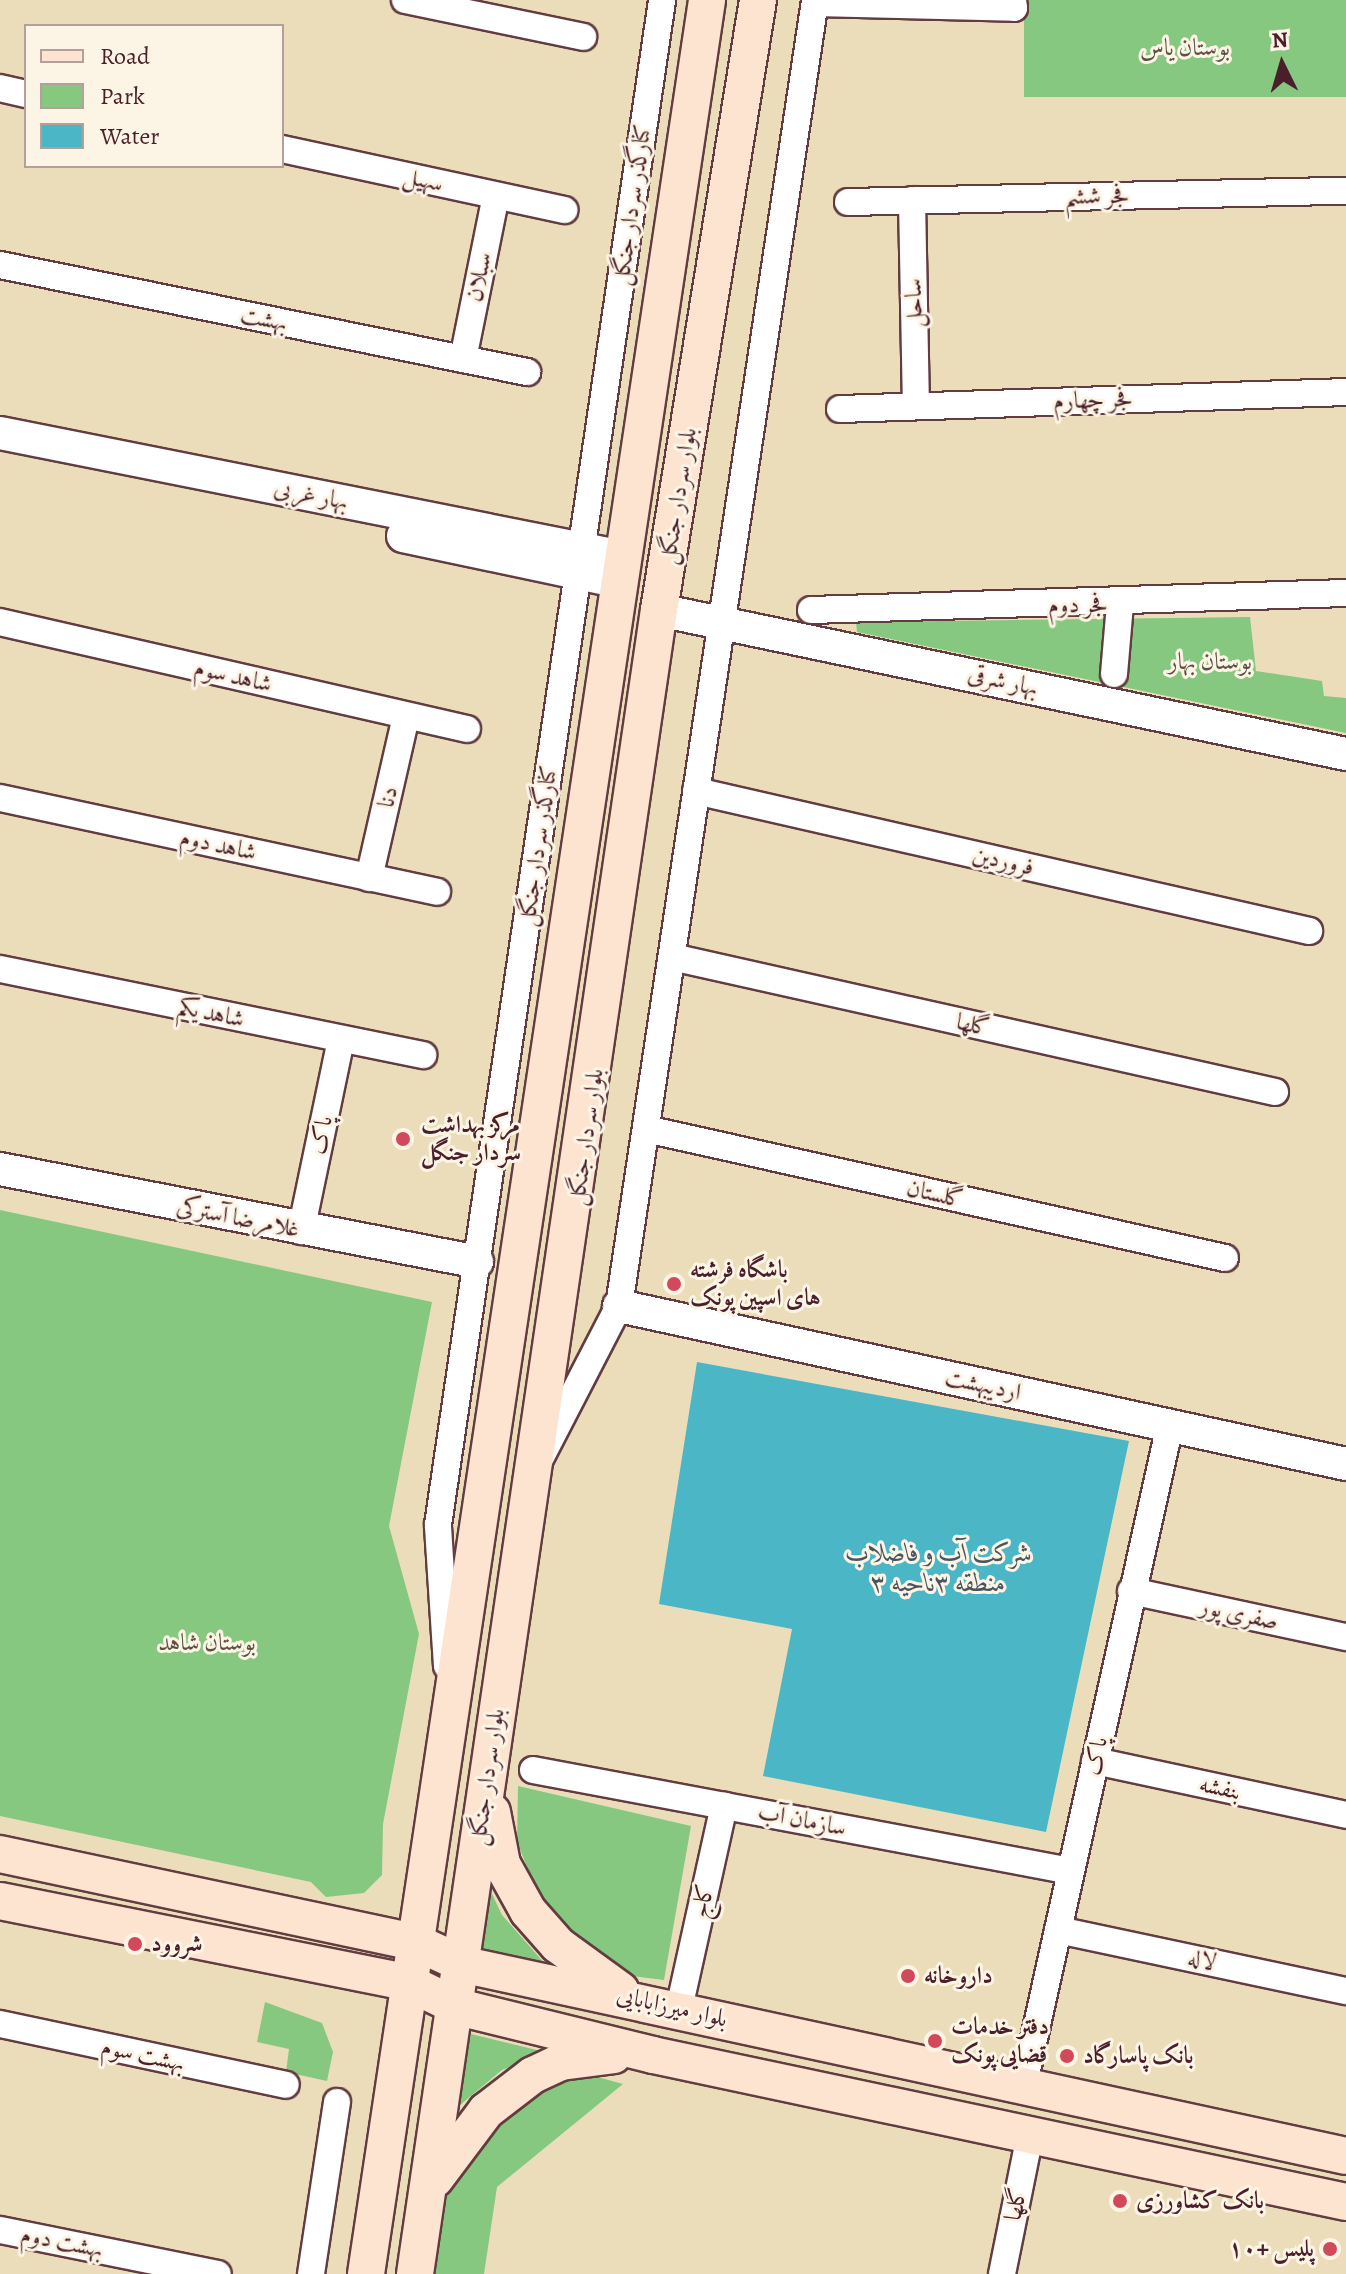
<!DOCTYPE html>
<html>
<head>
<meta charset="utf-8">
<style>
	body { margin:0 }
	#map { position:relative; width:1346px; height:2274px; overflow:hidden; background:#ebddba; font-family:Alegreya,Amiri,serif }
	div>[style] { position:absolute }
	.green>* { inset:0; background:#87c880; transform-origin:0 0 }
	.water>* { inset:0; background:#4bb7c6 }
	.roads { filter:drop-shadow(2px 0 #623c40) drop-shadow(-2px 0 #623c40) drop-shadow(0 2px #623c40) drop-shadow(0 -2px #623c40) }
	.minor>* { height:26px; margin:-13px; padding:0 13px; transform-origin:13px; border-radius:13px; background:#fff }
	.tertiary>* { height:32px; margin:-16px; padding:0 16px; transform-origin:16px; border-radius:16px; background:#fff }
	.secondary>* { height:36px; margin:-18px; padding:0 18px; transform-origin:18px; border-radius:18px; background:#fde4d1 }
	.dots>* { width:22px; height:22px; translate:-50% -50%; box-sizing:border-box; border:4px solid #fcf5e5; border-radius:50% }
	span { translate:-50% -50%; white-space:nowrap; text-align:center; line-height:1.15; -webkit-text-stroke:6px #fcf5e5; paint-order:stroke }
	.park-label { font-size:24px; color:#5c5244 }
	.street-label { font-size:24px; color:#4a1f2b }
	.poi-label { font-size:24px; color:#4a1f2b; font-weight:700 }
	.left { translate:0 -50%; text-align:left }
	.right { translate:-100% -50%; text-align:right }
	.water-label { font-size:26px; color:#4a5461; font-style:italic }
	.legend { position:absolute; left:24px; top:24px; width:260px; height:144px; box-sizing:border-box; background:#fcf5e5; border:2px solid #b59f9b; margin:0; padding:10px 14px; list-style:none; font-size:24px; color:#4a1f2b }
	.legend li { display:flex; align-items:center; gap:16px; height:40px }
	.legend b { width:40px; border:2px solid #b59f9b }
	.north { position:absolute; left:1242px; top:24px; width:80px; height:80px; -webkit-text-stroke:6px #fcf5e5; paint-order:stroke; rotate:355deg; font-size:22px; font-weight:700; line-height:32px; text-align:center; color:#4a1f2b }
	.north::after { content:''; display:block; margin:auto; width:28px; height:36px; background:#4a1f2b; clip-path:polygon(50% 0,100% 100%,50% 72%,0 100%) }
</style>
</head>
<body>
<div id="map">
	<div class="green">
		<i style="left:1024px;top:0;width:322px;height:97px"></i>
		<i style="clip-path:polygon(1250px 617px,1256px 671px,1322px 681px,1324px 696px,1346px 698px,1346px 733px,857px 632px,856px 622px)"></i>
		<i style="clip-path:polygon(0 1210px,432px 1302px,389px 1526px,419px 1634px,383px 1824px,382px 1875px,364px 1893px,326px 1897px,311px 1882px,0 1816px)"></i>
		<i style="clip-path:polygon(518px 1786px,691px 1826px,664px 1980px,624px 1975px,564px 1931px,541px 1901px,517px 1842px)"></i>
		<i style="clip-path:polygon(486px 1881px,502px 1915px,553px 1973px,476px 1960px)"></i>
		<i style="clip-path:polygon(265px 2002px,322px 2023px,333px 2052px,327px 2081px,286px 2072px,289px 2049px,257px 2042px)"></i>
		<i style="clip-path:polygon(471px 2034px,549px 2053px,502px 2070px,454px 2110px)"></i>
		<i style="clip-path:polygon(583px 2073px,623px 2084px,497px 2187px,484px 2274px,432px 2274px,445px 2184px,468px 2153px,522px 2100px)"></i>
	</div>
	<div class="water">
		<i style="clip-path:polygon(697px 1362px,1129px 1441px,1046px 1832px,763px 1776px,792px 1629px,659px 1604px)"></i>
	</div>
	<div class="roads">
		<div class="minor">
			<i style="left:405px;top:0;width:182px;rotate:11.7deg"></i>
			<i style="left:815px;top:3px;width:199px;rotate:1.4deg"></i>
			<i style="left:1014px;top:8px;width:8px;rotate:-97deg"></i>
			<i style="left:0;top:88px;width:27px;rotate:13deg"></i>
			<i style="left:282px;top:149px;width:289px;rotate:12.2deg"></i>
			<i style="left:912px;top:200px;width:205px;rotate:88.9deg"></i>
			<i style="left:848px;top:202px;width:498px;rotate:-1.3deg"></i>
			<i style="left:0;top:265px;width:538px;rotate:11.48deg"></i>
			<i style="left:463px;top:359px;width:166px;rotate:-78.6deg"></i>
			<i style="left:840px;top:409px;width:506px;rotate:-1.92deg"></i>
			<i style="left:811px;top:610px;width:535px;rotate:-1.82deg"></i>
			<i style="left:0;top:622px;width:479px;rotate:12.9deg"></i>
			<i style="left:1114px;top:674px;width:70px;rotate:-85.1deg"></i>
			<i style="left:696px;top:791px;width:629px;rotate:12.86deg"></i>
			<i style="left:0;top:798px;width:447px;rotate:12.1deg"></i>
			<i style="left:369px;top:878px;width:166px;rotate:-77.1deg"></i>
			<i style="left:672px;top:957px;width:618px;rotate:12.62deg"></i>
			<i style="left:0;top:969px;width:432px;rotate:11.5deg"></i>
			<i style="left:646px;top:1129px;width:593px;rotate:12.56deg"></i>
			<i style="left:301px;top:1231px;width:195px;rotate:-78.2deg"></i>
			<i style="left:541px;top:1457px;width:170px;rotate:-62.7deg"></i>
			<i style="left:619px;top:1306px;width:1321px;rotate:-81.46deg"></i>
			<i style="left:1131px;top:1591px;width:220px;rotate:12.1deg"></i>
			<i style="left:447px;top:1666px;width:141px;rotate:-93.7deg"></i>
			<i style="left:438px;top:1525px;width:1541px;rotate:-81.64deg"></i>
			<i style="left:1095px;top:1761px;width:257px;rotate:12.1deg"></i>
			<i style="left:533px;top:1770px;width:547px;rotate:10.63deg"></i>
			<i style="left:1058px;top:1930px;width:294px;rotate:12deg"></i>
			<i style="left:682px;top:1995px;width:194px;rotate:-77.5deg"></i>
			<i style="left:0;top:2024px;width:292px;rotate:12deg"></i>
			<i style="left:1023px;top:2088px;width:679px;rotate:-77.5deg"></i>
			<i style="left:0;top:2230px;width:222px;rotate:11.4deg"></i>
			<i style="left:311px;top:2274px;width:174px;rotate:-81.4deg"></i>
			<i style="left:1002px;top:2274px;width:142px;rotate:-78.6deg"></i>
		</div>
		<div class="tertiary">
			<i style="left:0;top:433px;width:635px;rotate:11.26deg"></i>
			<i style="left:403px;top:536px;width:221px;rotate:12deg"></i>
			<i style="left:659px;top:610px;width:702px;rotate:11.84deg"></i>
			<i style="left:0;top:1169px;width:486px;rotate:11deg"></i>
			<i style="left:619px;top:1306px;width:744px;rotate:12.26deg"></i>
		</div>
		<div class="secondary">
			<i style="left:492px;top:1812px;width:53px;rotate:79.1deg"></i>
			<i style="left:502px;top:1864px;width:54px;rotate:61deg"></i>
			<i style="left:528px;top:1911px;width:45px;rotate:48.6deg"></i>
			<i style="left:558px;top:1945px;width:77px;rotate:36deg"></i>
			<i style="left:0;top:1854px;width:424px;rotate:12deg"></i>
			<i style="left:415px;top:1942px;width:55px;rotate:24.7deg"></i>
			<i style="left:465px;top:1965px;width:901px;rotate:12.23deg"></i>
			<i style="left:0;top:1901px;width:417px;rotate:11.3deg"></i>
			<i style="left:409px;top:1983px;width:55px;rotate:26.1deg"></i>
			<i style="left:458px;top:2007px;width:201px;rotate:13.8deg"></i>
			<i style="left:653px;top:2055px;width:708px;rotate:11.98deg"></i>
			<i style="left:435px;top:2179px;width:85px;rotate:-53.1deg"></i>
			<i style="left:486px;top:2111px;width:59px;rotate:-37.5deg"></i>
			<i style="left:533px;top:2075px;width:31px;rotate:-25deg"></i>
			<i style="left:561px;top:2062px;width:53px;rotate:-7.5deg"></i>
			<i style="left:366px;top:2274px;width:2299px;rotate:-81.47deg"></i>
			<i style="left:415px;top:2274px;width:1682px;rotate:-81.66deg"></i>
			<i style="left:659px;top:610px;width:618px;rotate:-80.78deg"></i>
		</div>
	</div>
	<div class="dots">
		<i style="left:403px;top:1139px;background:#d1495b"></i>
		<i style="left:674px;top:1284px;background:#d1495b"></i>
		<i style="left:135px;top:1944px;background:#d1495b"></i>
		<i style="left:908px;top:1976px;background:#d1495b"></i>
		<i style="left:935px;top:2041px;background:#d1495b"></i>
		<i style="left:1067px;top:2056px;background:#d1495b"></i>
		<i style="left:1120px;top:2201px;background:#d1495b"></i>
		<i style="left:1330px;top:2249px;background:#d1495b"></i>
	</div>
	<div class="park-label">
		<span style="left:1185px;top:48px">بوستان یاس</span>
		<span style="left:1210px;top:662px">بوستان بهار</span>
		<span style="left:207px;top:1643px">بوستان شاهد</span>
	</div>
	<div class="street-label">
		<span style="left:423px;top:180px;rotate:12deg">سهیل</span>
		<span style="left:1097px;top:196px;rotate:-1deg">فجر ششم</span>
		<span style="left:632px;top:205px;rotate:-82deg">کنارگذر سردار جنگل</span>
		<span style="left:479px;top:277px;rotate:-78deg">سبلان</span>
		<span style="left:914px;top:303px;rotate:-91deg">ساحل</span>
		<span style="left:264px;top:319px;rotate:11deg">بهشت</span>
		<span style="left:1093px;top:400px;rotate:-2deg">فجر چهارم</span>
		<span style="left:311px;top:495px;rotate:11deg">بهار غربی</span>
		<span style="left:678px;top:496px;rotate:-81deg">بلوار سردار جنگل</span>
		<span style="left:1078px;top:605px;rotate:-1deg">فجر دوم</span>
		<span style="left:233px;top:676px;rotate:13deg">شاهد سوم</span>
		<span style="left:1003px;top:681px;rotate:12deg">بهار شرقی</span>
		<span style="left:388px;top:797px;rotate:-77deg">دنا</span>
		<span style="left:218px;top:845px;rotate:12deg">شاهد دوم</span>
		<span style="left:538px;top:846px;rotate:-82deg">کنارگذر سردار جنگل</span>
		<span style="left:1003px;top:861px;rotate:13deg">فروردین</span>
		<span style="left:211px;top:1013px;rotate:12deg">شاهد یکم</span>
		<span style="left:973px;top:1025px;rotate:13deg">گلها</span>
		<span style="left:321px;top:1135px;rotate:-78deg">پاک</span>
		<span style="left:586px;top:1137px;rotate:-82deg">بلوار سردار جنگل</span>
		<span style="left:935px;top:1194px;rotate:13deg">گلستان</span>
		<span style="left:238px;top:1218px;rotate:11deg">غلامرضا آسترکی</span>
		<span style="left:983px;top:1385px;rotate:12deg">اردیبهشت</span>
		<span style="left:1239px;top:1614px;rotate:12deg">صفری پور</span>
		<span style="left:1096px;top:1756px;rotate:-78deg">پاک</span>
		<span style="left:487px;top:1777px;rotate:-82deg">بلوار سردار جنگل</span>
		<span style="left:1220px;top:1788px;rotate:12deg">بنفشه</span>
		<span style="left:802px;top:1820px;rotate:11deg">سازمان آب</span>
		<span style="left:703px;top:1901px;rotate:-78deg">کاج</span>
		<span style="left:1202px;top:1960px;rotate:12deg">لاله</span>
		<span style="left:672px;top:2007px;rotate:13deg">بلوار میرزابابایی</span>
		<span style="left:143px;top:2055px;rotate:12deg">بهشت سوم</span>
		<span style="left:1016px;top:2204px;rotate:-79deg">گلها</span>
		<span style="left:62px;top:2242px;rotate:11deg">بهشت دوم</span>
	</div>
	<div class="poi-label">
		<span class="left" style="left:421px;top:1139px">مرکز بهداشت<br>سردار جنگل</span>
		<span class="left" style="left:690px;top:1284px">باشگاه فرشته<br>های اسپین پونک</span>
		<span class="left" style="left:151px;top:1944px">شروود</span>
		<span class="left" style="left:924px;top:1976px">داروخانه</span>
		<span class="left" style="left:951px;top:2041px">دفتر خدمات<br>قضایی پونک</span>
		<span class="left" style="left:1083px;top:2056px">بانک پاسارگاد</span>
		<span class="left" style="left:1136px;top:2201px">بانک کشاورزی</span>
		<span class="right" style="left:1314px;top:2249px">پلیس +۱۰</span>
	</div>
	<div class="water-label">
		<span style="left:939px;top:1568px">شرکت آب و فاضلاب<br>منطقه ۳ناحیه ۳</span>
	</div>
	<ul class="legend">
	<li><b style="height:10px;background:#fde4d1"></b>Road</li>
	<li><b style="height:22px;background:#87c880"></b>Park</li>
	<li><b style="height:22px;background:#4bb7c6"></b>Water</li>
	</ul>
	<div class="north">N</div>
</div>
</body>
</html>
